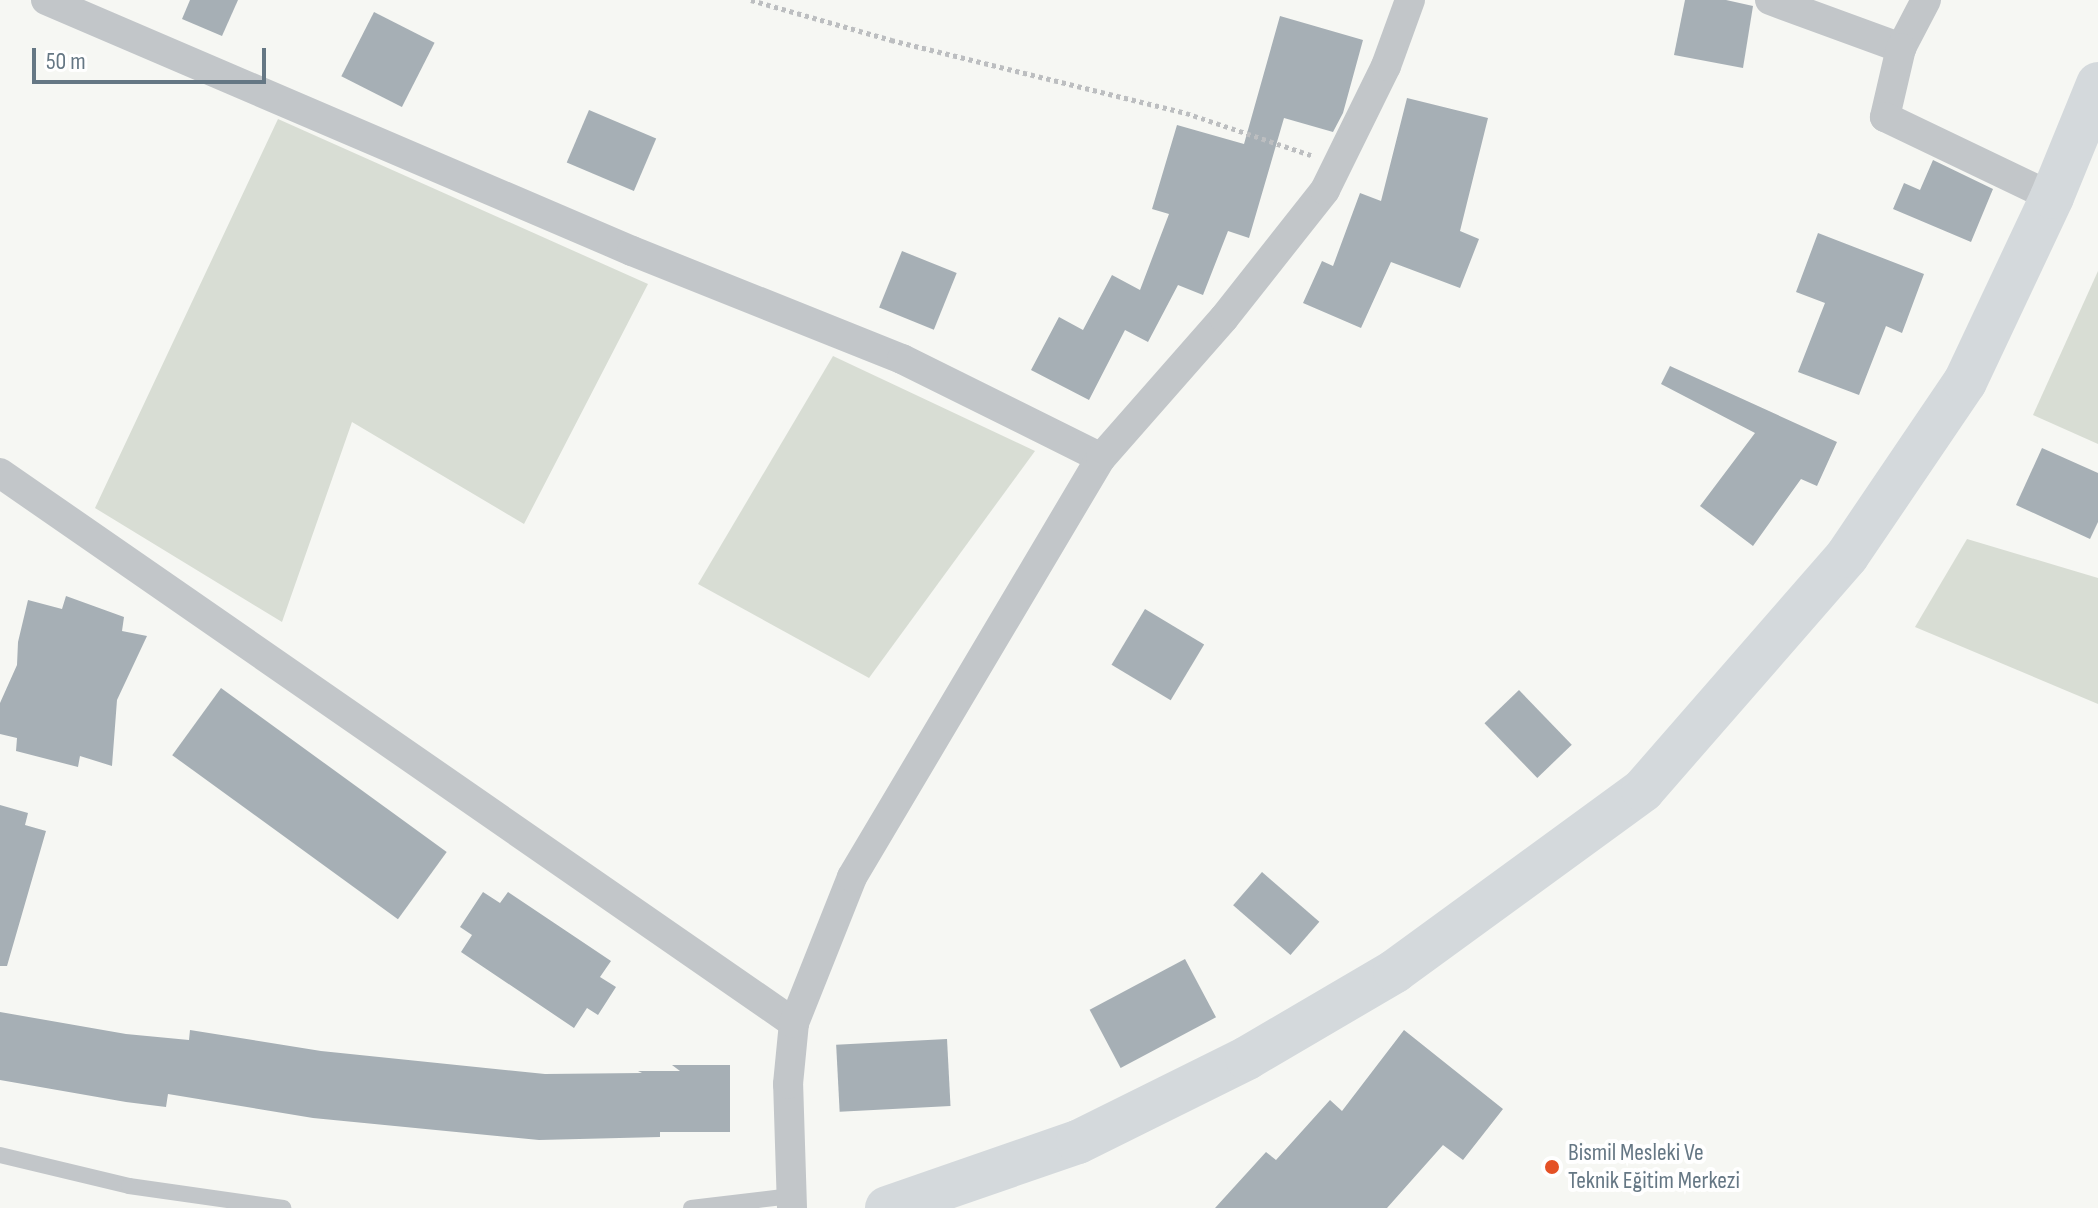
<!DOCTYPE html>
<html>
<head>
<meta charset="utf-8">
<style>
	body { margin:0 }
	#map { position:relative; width:2098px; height:1208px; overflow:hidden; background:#f6f7f3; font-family:"Sofia Sans Condensed",sans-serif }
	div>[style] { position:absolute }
	.green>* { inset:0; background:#d8ddd4 }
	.building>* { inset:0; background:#a6afb5; transform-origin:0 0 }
	.path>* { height:5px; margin-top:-2.5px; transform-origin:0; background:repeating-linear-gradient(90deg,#bcbec0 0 4px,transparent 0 8px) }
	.lane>* { height:16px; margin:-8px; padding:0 8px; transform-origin:8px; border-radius:8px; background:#c2c6c9 }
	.street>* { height:30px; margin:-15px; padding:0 15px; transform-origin:15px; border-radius:15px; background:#c2c6c9 }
	.secondary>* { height:44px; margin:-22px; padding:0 22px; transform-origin:22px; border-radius:22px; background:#d4d9dc }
	.dots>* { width:22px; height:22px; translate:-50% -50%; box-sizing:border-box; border:4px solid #fff; border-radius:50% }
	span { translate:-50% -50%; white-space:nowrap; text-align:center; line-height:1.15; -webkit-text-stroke:8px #fff; paint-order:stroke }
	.poi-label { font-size:24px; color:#657784 }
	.left { translate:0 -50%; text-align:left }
	.scale { position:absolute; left:32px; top:48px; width:234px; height:36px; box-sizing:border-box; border:4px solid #657784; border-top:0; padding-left:10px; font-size:24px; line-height:28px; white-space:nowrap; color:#657784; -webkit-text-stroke:6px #fff; paint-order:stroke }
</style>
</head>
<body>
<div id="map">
	<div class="green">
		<i style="clip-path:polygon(278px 119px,648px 284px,524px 524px,352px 422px,282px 622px,95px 508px)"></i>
		<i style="clip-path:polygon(2098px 271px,2098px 444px,2033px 415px)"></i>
		<i style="clip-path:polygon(833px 356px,1035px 451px,869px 678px,698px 584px)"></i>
		<i style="clip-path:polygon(1967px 539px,2098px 578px,2098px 704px,1915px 627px)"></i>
	</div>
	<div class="building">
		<i style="clip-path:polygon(190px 0,238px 0,222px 36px,182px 19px)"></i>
		<i style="clip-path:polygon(1685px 0,1726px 0,1753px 6px,1743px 68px,1674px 55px)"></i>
		<i style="left:374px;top:12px;width:68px;height:72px;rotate:27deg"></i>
		<i style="clip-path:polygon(1280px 16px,1363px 40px,1343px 113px,1333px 132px,1284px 118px,1249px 238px,1228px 231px,1203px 295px,1178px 285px,1148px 342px,1125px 330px,1089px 400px,1031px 370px,1059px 317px,1083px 330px,1112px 275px,1140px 290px,1169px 214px,1152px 209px,1177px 125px,1244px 144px)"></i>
		<i style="clip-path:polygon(1407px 98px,1488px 118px,1460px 231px,1479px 239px,1460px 288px,1391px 262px,1361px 328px,1303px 303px,1322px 261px,1333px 266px,1360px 193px,1381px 201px)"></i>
		<i style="left:589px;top:110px;width:73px;height:57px;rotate:23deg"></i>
		<i style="clip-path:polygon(1933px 160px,1993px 189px,1971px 242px,1893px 209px,1904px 183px,1920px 190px)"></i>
		<i style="clip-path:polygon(1818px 233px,1924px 274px,1902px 333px,1886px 326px,1859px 395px,1798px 372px,1825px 303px,1796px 292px)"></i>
		<i style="left:902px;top:251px;width:59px;height:61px;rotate:22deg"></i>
		<i style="clip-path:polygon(1670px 366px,1837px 442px,1817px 486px,1801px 479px,1753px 546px,1700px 506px,1755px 433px,1661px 384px)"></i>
		<i style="clip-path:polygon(2042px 448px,2098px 473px,2098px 522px,2090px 539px,2016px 505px)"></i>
		<i style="clip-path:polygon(66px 596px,124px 617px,122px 631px,147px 636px,117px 700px,112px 766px,80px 756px,78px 767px,16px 751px,17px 738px,0 734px,0 703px,17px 665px,18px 642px,28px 600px,62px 609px)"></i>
		<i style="left:1145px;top:609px;width:69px;height:65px;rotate:31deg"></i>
		<i style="left:221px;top:688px;width:279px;height:83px;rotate:36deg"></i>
		<i style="left:1519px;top:690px;width:76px;height:48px;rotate:46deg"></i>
		<i style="clip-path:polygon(0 805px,28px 813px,25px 825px,46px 831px,7px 966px,0 966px)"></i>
		<i style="left:1262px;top:872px;width:76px;height:44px;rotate:41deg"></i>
		<i style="clip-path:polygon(483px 892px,500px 903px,508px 892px,611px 961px,600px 977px,616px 987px,598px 1015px,587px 1008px,574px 1028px,461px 952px,472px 935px,460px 927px)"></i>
		<i style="left:1185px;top:959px;width:66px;height:108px;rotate:62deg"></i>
		<i style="clip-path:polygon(0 1012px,126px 1034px,189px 1040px,190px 1030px,321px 1051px,545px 1074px,642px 1073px,638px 1071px,680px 1071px,672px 1065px,730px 1065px,730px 1132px,660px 1132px,660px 1137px,539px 1140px,313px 1118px,168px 1094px,166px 1107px,126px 1102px,0 1080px)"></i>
		<i style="clip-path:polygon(1404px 1030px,1503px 1109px,1463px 1160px,1443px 1145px,1387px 1208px,1215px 1208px,1266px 1152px,1276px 1160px,1330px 1100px,1342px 1111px)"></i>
		<i style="left:947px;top:1039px;width:67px;height:111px;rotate:87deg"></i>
	</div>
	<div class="path">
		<i style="left:751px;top:0;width:146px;rotate:15.9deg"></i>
		<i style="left:891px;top:40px;width:304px;rotate:13.9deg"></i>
		<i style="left:1186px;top:113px;width:132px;rotate:18.6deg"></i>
	</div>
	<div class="lane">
		<i style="left:0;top:1155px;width:133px;rotate:13.5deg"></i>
		<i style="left:129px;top:1186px;width:156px;rotate:8.1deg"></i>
		<i style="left:691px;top:1208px;width:101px;rotate:-6.8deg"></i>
	</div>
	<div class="street">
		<i style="left:46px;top:0;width:637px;rotate:23.19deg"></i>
		<i style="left:632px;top:251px;width:291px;rotate:21.8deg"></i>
		<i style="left:902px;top:359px;width:222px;rotate:26.4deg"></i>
		<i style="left:1770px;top:0;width:140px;rotate:20.1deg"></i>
		<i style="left:1926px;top:0;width:54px;rotate:117.5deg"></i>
		<i style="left:1901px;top:48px;width:71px;rotate:103.1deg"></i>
		<i style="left:1885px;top:117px;width:185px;rotate:25.6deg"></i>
		<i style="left:0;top:473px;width:966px;rotate:34.71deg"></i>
		<i style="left:792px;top:1208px;width:124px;rotate:-91.8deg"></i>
		<i style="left:788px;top:1084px;width:61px;rotate:-84.4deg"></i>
		<i style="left:794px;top:1023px;width:157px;rotate:-68.3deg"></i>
		<i style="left:852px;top:877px;width:487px;rotate:-59.3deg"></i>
		<i style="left:1101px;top:458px;width:186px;rotate:-48.7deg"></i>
		<i style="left:1224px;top:318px;width:163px;rotate:-51.7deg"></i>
		<i style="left:1325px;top:190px;width:138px;rotate:-63.8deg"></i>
		<i style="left:1386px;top:66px;width:70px;rotate:-70deg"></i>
	</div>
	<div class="secondary">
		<i style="left:887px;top:1208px;width:202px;rotate:-19.1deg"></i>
		<i style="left:1078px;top:1142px;width:189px;rotate:-26.4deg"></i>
		<i style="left:1247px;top:1058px;width:172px;rotate:-30.4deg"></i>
		<i style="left:1395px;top:971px;width:307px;rotate:-36.1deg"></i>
		<i style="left:1643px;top:790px;width:310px;rotate:-48.9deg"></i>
		<i style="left:1847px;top:556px;width:210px;rotate:-55.9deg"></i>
		<i style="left:1965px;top:382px;width:204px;rotate:-64.8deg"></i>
		<i style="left:2052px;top:197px;width:122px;rotate:-67.8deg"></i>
	</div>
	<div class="dots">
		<i style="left:1552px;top:1167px;background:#e45125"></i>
	</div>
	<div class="poi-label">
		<span class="left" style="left:1568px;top:1167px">Bismil Mesleki Ve<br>Teknik Eğitim Merkezi</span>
	</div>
	<div class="scale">50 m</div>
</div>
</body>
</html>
